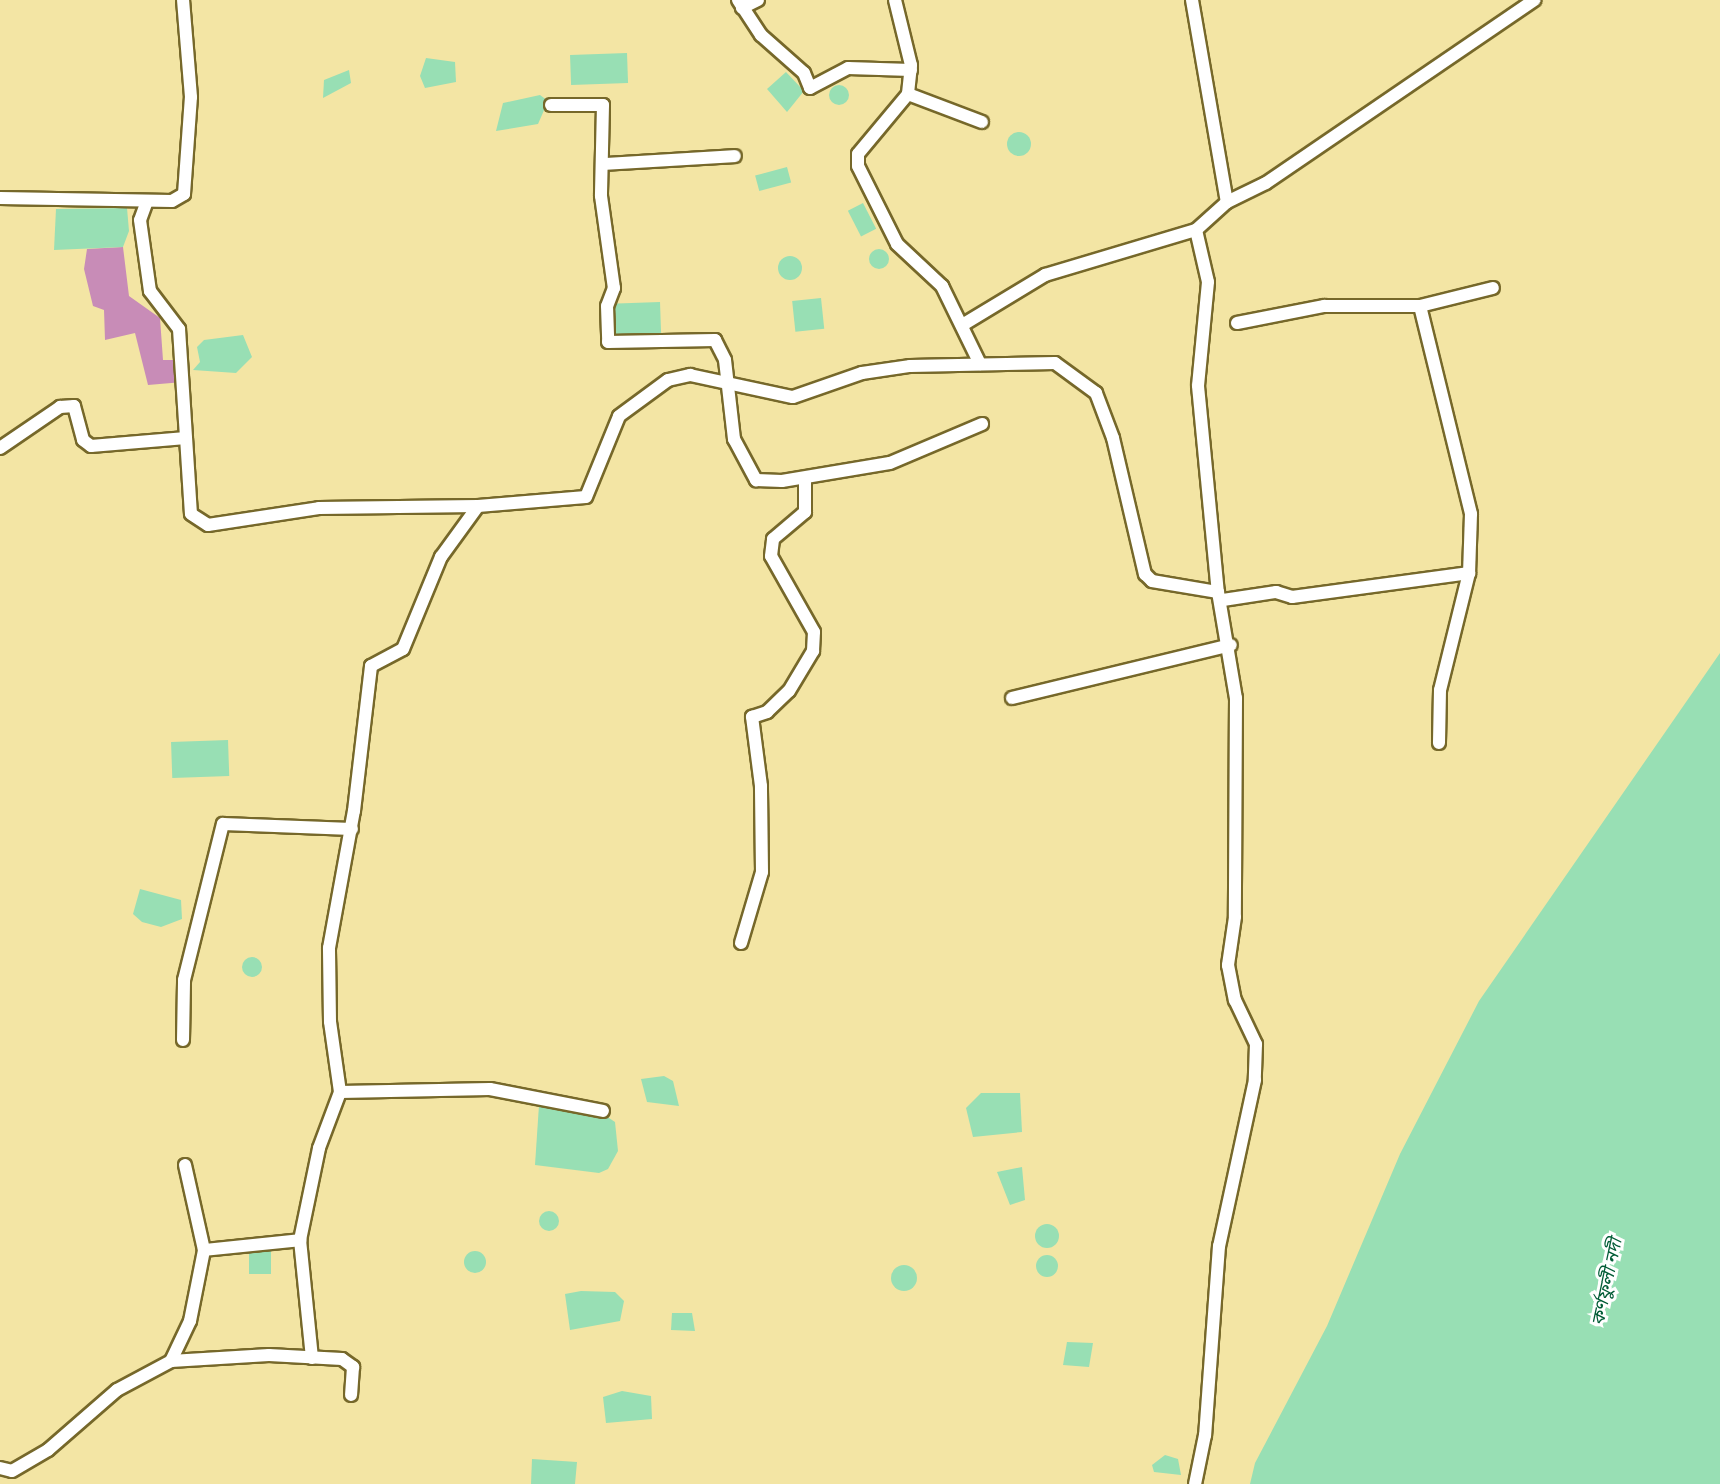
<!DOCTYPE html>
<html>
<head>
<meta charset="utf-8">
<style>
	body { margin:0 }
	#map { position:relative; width:1720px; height:1484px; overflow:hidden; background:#f3e5a4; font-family:"Roboto Serif","Noto Sans Bengali",serif }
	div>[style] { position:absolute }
	.forest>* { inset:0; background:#c88cb7 }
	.water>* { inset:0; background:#98dfb4; transform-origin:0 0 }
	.round { border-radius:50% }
	.roads { filter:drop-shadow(2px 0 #76682a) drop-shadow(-2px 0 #76682a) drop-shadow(0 2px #76682a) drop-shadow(0 -2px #76682a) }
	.minor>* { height:12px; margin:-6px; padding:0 6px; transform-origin:6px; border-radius:6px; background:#fff }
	span { translate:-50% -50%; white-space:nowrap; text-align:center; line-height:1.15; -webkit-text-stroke:6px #fff; paint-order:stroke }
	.water-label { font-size:18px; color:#025c36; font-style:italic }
</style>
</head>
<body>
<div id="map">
	<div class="forest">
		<i style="clip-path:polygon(123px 247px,129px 296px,160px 318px,163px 360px,182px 360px,183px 382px,148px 385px,135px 333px,105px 340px,104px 310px,93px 306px,84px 269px,87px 249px)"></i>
	</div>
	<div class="water">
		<i style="left:627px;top:53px;width:30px;height:57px;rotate:88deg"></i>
		<i style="clip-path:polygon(426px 58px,455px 62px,456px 82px,425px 88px,420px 76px)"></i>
		<i style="clip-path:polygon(349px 70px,351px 83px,323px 98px,324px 80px)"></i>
		<i style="clip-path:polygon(786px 72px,804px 91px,787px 112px,767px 89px)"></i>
		<i class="round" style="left:829px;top:85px;width:20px;height:20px"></i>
		<i style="clip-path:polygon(540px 95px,548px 101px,538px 124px,496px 131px,503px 103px)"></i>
		<i class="round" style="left:1007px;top:132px;width:24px;height:24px"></i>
		<i style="left:787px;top:167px;width:16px;height:33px;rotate:75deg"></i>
		<i style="left:863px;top:203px;width:29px;height:17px;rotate:63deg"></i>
		<i style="clip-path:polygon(127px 208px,129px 231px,123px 247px,54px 250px,56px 209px)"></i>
		<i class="round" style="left:869px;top:249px;width:20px;height:20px"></i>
		<i class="round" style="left:778px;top:256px;width:24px;height:24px"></i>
		<i style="left:821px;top:298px;width:31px;height:29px;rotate:84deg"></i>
		<i style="left:660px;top:302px;width:32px;height:50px;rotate:88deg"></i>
		<i style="clip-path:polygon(243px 335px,252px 357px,236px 373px,193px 370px,200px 362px,197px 347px,204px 340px)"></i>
		<i style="clip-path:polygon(1720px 653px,1720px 1484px,1250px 1484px,1255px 1463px,1327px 1326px,1400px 1154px,1479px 1001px)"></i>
		<i style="left:228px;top:740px;width:36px;height:57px;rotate:88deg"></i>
		<i style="clip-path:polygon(140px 889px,181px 900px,182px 919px,161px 927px,142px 922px,133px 914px)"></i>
		<i class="round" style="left:242px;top:957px;width:20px;height:20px"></i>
		<i style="clip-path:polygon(664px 1076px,673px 1081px,679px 1106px,647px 1102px,641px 1079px)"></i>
		<i style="clip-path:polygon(981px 1093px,1020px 1093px,1022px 1132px,973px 1137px,966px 1108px)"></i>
		<i style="clip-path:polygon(539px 1105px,606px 1116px,615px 1122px,618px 1151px,608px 1169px,599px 1173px,535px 1165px)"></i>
		<i style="clip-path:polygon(1022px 1167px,1025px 1200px,1010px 1205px,997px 1172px)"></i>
		<i class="round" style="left:539px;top:1211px;width:20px;height:20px"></i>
		<i class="round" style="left:1035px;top:1224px;width:24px;height:24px"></i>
		<i style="left:249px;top:1248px;width:22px;height:26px"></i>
		<i class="round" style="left:464px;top:1251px;width:22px;height:22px"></i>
		<i class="round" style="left:1036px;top:1255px;width:22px;height:22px"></i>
		<i class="round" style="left:891px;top:1265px;width:26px;height:26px"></i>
		<i style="clip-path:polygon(581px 1291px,615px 1292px,624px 1301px,620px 1321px,570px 1330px,565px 1294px)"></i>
		<i style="clip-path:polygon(672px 1313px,692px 1313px,695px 1331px,671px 1330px)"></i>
		<i style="clip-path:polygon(1067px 1342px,1093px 1343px,1089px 1367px,1063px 1365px)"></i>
		<i style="clip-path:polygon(622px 1391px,651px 1396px,652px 1419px,606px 1423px,603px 1397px)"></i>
		<i style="clip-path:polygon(1165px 1455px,1178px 1459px,1181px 1475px,1154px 1472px,1152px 1465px)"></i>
		<i style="clip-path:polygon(532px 1459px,577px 1462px,575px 1484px,531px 1484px)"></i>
	</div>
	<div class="roads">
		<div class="minor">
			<i style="left:738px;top:0;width:42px;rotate:56.7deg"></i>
			<i style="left:761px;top:35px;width:57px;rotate:41.5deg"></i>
			<i style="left:804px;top:73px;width:16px;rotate:68deg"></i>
			<i style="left:810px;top:88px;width:43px;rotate:-27.8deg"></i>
			<i style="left:848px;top:68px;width:63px;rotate:1.8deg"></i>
			<i style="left:895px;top:0;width:67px;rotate:76.2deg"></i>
			<i style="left:911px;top:65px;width:29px;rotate:96deg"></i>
			<i style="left:908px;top:94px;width:78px;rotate:129.8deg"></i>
			<i style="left:858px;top:154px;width:12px;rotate:90deg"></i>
			<i style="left:858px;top:166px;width:87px;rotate:63.4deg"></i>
			<i style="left:897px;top:244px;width:62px;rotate:43deg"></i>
			<i style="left:942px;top:286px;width:87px;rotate:64deg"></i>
			<i style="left:1192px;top:0;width:205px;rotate:80.2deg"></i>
			<i style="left:742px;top:8px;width:18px;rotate:-27deg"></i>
			<i style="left:908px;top:94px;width:79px;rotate:20.7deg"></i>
			<i style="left:551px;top:105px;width:52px"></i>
			<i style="left:603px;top:105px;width:91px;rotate:91.3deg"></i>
			<i style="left:601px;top:196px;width:93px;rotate:82deg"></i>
			<i style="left:614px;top:288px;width:19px;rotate:111deg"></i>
			<i style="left:607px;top:306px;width:36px;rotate:88deg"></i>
			<i style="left:608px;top:342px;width:107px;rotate:-1.1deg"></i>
			<i style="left:715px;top:340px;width:22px;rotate:63deg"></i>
			<i style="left:725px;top:360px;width:80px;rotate:83.5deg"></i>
			<i style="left:734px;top:439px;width:47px;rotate:61.8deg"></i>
			<i style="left:756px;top:480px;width:26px;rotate:2deg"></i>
			<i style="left:782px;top:481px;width:109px;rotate:-9.5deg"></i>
			<i style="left:890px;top:463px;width:100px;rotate:-23deg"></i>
			<i style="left:604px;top:164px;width:131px;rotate:-3.5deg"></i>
			<i style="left:0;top:198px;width:172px;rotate:1deg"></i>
			<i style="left:172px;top:201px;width:14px;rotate:-30deg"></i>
			<i style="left:184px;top:194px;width:97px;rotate:-85.9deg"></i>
			<i style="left:191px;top:97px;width:97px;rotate:-94.7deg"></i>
			<i style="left:147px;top:201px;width:20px;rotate:110deg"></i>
			<i style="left:140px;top:220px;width:72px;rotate:82deg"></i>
			<i style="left:150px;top:291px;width:48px;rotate:52.7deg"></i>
			<i style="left:179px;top:329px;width:185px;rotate:86.3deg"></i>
			<i style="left:191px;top:514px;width:20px;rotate:33deg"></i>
			<i style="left:208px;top:525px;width:112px;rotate:-8.7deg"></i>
			<i style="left:319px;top:508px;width:159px;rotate:-0.7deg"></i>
			<i style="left:478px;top:506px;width:108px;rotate:-4.8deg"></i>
			<i style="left:586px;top:497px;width:87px;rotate:-67.8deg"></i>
			<i style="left:619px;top:416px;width:61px;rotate:-36.3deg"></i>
			<i style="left:668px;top:380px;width:23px;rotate:-13deg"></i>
			<i style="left:690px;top:375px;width:105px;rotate:12.1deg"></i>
			<i style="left:793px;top:397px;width:73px;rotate:-19.2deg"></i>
			<i style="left:862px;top:373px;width:49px;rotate:-8.3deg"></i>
			<i style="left:910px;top:366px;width:145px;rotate:-1.2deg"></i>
			<i style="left:1055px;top:363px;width:51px;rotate:36.2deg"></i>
			<i style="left:1096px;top:393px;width:48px;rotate:69.3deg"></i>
			<i style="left:1113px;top:438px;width:140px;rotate:76.8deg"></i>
			<i style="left:1145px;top:574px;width:10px;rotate:45deg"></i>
			<i style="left:1152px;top:581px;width:67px;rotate:9.5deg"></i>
			<i style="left:1218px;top:592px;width:108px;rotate:80.4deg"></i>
			<i style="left:1236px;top:698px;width:219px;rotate:90.3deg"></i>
			<i style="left:1235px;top:917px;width:49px;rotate:98.3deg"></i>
			<i style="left:1228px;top:965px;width:36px;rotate:79deg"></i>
			<i style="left:1235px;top:1000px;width:49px;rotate:64.5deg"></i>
			<i style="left:1256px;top:1044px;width:36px;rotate:92deg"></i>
			<i style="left:1255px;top:1080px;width:170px;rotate:102.2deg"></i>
			<i style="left:1219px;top:1246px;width:190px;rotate:94.2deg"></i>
			<i style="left:1205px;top:1435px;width:50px;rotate:101.5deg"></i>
			<i style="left:1196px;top:230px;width:53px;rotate:77deg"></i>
			<i style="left:1208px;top:282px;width:104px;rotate:95.5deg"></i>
			<i style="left:1198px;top:386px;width:207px;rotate:84.5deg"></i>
			<i style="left:1420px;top:306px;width:214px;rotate:76.2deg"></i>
			<i style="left:1471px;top:514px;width:59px;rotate:91.9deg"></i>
			<i style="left:1469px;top:573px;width:121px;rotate:103.9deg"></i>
			<i style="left:1440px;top:690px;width:53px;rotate:91.1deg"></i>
			<i style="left:1237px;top:323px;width:89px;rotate:-11.1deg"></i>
			<i style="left:1324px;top:306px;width:96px"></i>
			<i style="left:1420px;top:306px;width:75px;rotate:-13.9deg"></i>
			<i style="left:964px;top:324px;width:95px;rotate:-31.2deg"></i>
			<i style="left:1045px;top:275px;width:158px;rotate:-16.6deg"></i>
			<i style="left:1196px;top:230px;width:42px;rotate:-42.1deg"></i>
			<i style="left:1227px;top:202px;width:43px;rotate:-26deg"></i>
			<i style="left:1266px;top:183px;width:325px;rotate:-34.3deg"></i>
			<i style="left:0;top:448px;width:73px;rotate:-34.3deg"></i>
			<i style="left:60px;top:407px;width:14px;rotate:-4deg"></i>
			<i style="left:74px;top:406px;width:35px;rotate:75deg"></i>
			<i style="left:83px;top:440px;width:10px;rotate:37deg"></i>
			<i style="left:91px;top:446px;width:95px;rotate:-4.8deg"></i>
			<i style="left:1223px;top:600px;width:54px;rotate:-8.6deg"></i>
			<i style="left:1276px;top:592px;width:17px;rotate:17deg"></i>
			<i style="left:1292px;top:597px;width:179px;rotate:-7.7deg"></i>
			<i style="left:1012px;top:698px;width:225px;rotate:-13.6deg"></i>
			<i style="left:741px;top:943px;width:74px;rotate:-73.5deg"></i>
			<i style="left:762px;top:872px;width:86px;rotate:-90.7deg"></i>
			<i style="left:761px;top:786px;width:70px;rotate:-97.4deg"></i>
			<i style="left:752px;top:717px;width:16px;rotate:-18deg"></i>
			<i style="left:767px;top:712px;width:30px;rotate:-44deg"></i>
			<i style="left:789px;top:691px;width:47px;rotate:-59deg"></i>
			<i style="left:813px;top:651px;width:19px;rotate:-87deg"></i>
			<i style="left:814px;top:632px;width:87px;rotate:-119.5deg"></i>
			<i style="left:771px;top:556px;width:17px;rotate:-83deg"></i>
			<i style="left:773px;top:539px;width:42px;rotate:-40.2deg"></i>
			<i style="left:805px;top:512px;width:34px;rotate:-90deg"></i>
			<i style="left:183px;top:1040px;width:60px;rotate:-89deg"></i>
			<i style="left:184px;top:980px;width:161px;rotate:-76deg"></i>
			<i style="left:223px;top:824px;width:129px;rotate:2.2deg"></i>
			<i style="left:340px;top:1092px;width:71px;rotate:-98.1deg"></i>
			<i style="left:330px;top:1022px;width:74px;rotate:-90.8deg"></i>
			<i style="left:329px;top:948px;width:139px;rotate:-79.7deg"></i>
			<i style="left:354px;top:811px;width:146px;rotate:-83.3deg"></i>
			<i style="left:371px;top:666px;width:36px;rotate:-28deg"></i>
			<i style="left:403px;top:649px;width:100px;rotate:-67.6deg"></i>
			<i style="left:441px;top:557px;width:63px;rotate:-54deg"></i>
			<i style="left:185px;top:1165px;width:87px;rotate:77.4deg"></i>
			<i style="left:312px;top:1358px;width:119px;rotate:-95.8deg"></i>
			<i style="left:300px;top:1240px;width:94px;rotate:-78.3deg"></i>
			<i style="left:319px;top:1148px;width:60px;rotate:-69.4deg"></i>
			<i style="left:340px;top:1092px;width:150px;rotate:-1.1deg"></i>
			<i style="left:490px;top:1089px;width:115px;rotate:11deg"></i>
			<i style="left:171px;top:1361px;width:44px;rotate:-64.6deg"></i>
			<i style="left:190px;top:1321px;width:72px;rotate:-78.8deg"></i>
			<i style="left:204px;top:1250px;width:97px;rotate:-5.9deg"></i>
			<i style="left:0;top:1468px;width:12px;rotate:14deg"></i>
			<i style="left:12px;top:1471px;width:42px;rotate:-30.3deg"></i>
			<i style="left:48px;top:1450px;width:91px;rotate:-41deg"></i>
			<i style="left:117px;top:1390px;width:61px;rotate:-28.2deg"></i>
			<i style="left:171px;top:1361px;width:98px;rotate:-3.5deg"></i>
			<i style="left:269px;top:1355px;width:73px;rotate:3.1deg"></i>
			<i style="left:342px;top:1359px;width:14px;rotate:36deg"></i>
			<i style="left:353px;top:1367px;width:28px;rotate:94deg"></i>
		</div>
	</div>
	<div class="water-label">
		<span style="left:1607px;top:1282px;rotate:-78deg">কর্ণফুলী নদী</span>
	</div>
</div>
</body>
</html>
